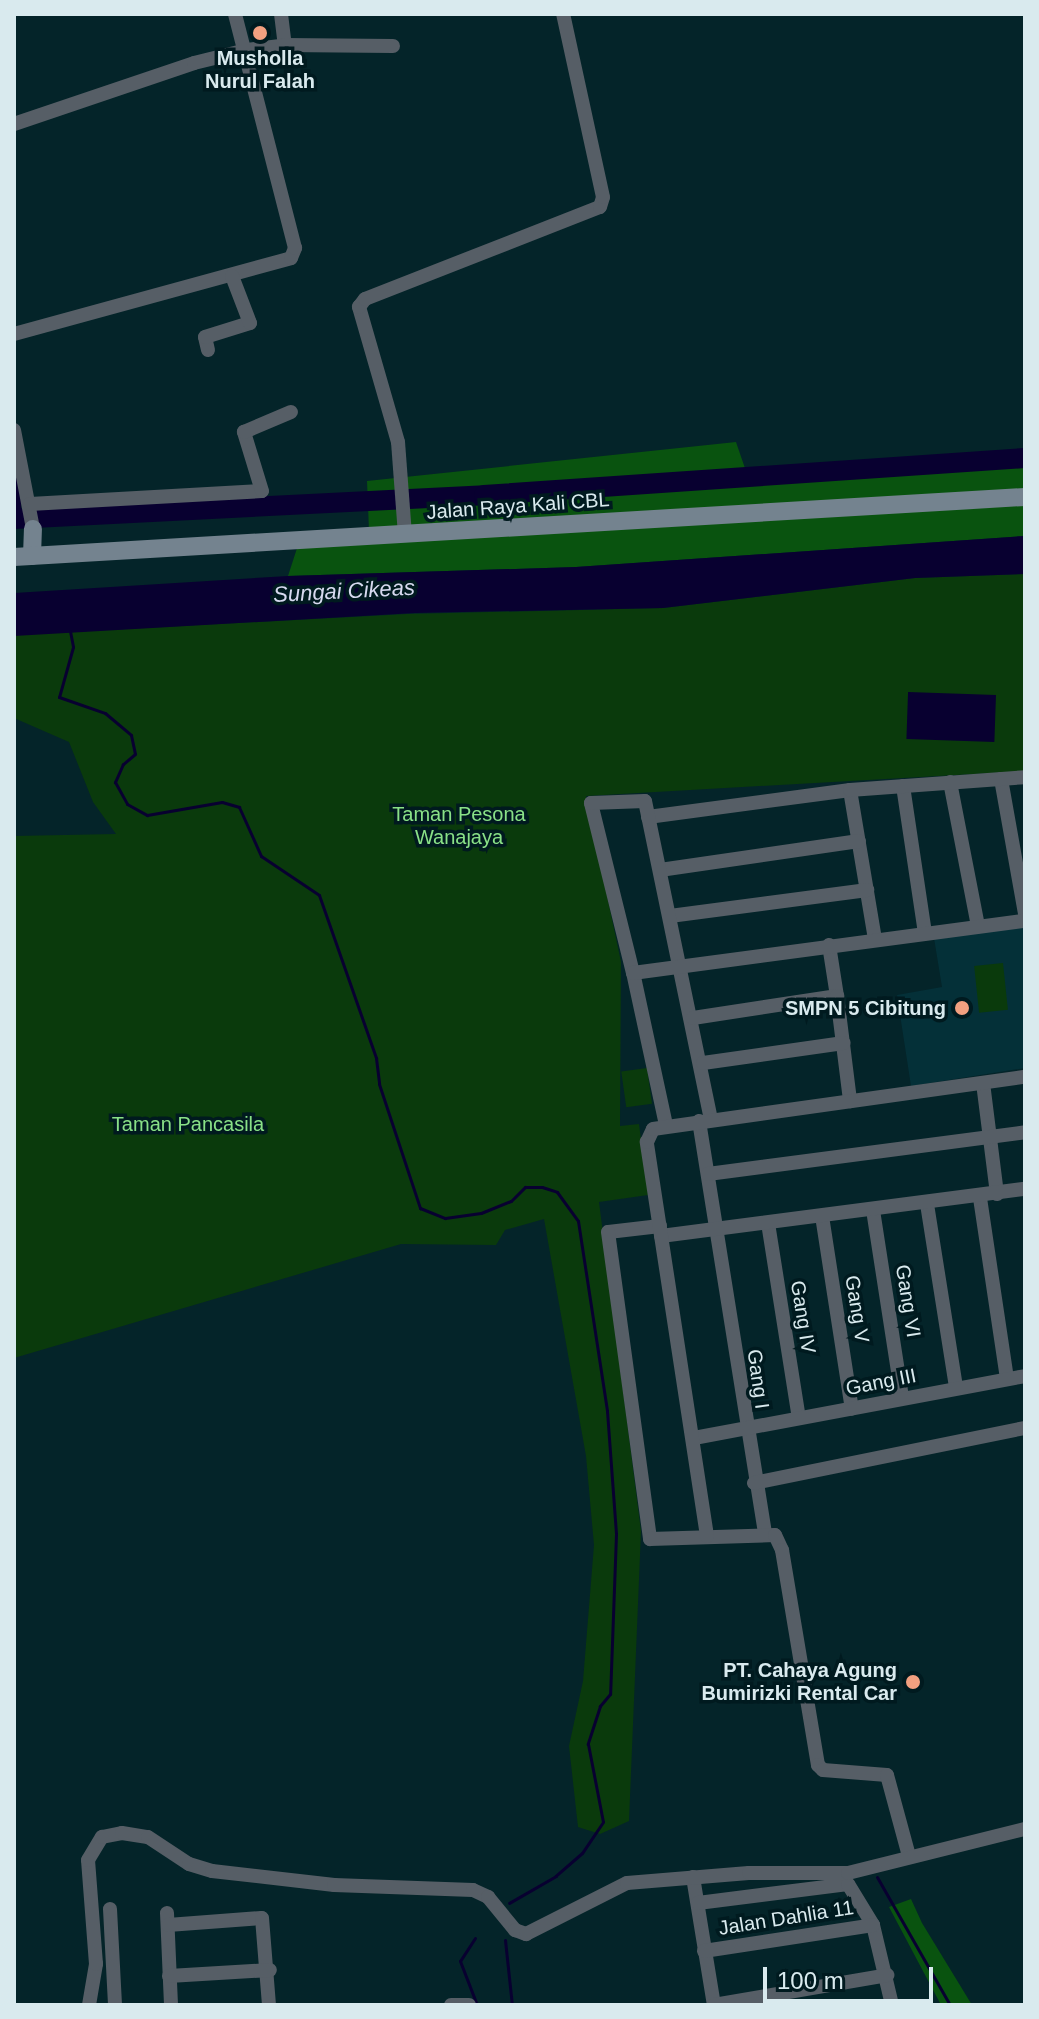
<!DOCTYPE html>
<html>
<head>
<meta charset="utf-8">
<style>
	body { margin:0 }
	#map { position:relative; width:1039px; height:2019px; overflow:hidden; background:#042429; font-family:Helvetica,sans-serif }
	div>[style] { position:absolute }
	.built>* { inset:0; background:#043038 }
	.green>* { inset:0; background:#0a3a0c; transform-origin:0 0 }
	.forest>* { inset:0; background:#09530f }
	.water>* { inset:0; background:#080030; transform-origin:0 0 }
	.stream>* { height:3px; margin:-1.5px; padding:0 1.5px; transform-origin:1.5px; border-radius:1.5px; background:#080030 }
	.canal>* { height:12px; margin:-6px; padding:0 6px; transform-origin:6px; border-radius:6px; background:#080030 }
	.river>* { height:20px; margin:-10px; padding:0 10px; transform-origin:10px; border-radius:10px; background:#080030 }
	.street>* { height:14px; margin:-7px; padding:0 7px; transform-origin:7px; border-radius:7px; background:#565e66 }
	.secondary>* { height:18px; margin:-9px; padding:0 9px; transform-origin:9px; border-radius:9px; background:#74838f }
	.dots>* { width:22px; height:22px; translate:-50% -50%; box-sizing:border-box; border:4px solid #001a1f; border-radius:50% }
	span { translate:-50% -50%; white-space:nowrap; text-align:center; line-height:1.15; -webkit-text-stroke:7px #001a1f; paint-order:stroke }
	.poi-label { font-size:20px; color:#d9eaee; font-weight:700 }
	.right { translate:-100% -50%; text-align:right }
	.street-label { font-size:20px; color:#d9eaee }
	.park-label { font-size:20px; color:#89e187 }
	.water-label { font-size:22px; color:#d7daf0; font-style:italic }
	.frame { position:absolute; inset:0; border:16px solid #d9eaee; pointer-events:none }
	.scale { position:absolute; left:763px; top:1967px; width:170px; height:36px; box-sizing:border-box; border:4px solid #d9eaee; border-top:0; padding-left:10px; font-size:24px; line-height:28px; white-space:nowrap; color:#d9eaee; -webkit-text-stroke:6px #001a1f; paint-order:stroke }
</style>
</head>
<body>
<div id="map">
	<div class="built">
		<i style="clip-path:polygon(1023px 927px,1025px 1068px,911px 1086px,897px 995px,942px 987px,934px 938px)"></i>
	</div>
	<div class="green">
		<i style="clip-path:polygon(1025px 574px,1025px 771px,586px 796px,621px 962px,620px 1126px,639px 1124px,648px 1195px,599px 1202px,641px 1531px,629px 1821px,600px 1834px,578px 1827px,569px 1746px,583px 1681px,594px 1545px,586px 1456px,544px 1219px,505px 1230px,496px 1245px,401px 1244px,14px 1358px,14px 836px,116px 834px,93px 802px,69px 742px,14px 718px,14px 635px,407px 614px,663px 608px,915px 578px)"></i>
		<i style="left:1003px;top:963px;width:47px;height:29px;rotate:84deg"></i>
		<i style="left:647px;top:1068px;width:36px;height:26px;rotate:82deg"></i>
	</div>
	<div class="forest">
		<i style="clip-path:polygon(736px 442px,748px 477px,1025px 461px,1025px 536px,576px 567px,288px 576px,299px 542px,369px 531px,367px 481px)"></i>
		<i style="clip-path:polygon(911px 1899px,922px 1923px,972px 2005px,941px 2005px,889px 1907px)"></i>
	</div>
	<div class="water">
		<i style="clip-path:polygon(1025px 536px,1025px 574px,915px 578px,663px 608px,415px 613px,14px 636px,14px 593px,288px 576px,576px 567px)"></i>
		<i style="left:996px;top:695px;width:47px;height:88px;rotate:92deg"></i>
	</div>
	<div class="stream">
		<i style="left:70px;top:631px;width:16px;rotate:79deg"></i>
		<i style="left:73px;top:647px;width:52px;rotate:105.6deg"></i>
		<i style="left:59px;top:697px;width:49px;rotate:19.2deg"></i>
		<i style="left:105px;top:713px;width:34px;rotate:40deg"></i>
		<i style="left:131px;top:735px;width:19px;rotate:78deg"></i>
		<i style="left:135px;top:754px;width:16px;rotate:140deg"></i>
		<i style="left:123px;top:764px;width:20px;rotate:114deg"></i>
		<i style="left:115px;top:782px;width:25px;rotate:61deg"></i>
		<i style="left:127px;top:804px;width:23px;rotate:29deg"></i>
		<i style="left:147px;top:815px;width:76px;rotate:-9.8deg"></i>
		<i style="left:222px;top:802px;width:18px;rotate:16deg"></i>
		<i style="left:239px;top:807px;width:54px;rotate:65.8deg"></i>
		<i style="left:261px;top:856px;width:70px;rotate:33.9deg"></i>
		<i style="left:319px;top:895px;width:173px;rotate:70.7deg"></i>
		<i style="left:376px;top:1058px;width:26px;rotate:83deg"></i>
		<i style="left:379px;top:1084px;width:131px;rotate:71.7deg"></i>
		<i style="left:420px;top:1208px;width:27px;rotate:22deg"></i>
		<i style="left:445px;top:1218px;width:36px;rotate:-8deg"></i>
		<i style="left:481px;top:1213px;width:32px;rotate:-22deg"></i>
		<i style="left:511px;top:1201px;width:20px;rotate:-45deg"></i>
		<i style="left:525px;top:1187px;width:17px"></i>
		<i style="left:542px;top:1187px;width:16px;rotate:18deg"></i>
		<i style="left:557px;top:1192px;width:36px;rotate:54deg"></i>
		<i style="left:578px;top:1221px;width:192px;rotate:81.3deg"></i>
		<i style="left:607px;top:1411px;width:123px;rotate:85.8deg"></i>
		<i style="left:616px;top:1534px;width:160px;rotate:92.1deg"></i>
		<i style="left:610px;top:1694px;width:16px;rotate:130deg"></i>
		<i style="left:600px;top:1706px;width:40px;rotate:108deg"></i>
		<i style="left:588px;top:1744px;width:79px;rotate:79.1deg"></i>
		<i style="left:603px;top:1822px;width:37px;rotate:124deg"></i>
		<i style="left:582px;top:1853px;width:35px;rotate:139deg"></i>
		<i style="left:556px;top:1876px;width:54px;rotate:150.1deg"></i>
		<i style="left:877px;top:1877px;width:147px;rotate:60.3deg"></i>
		<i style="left:475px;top:1938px;width:27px;rotate:123deg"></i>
		<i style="left:460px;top:1961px;width:47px;rotate:68.9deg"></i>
		<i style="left:505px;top:1940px;width:65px;rotate:83.9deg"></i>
	</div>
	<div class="canal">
		<i style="left:14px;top:481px;width:38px;rotate:87deg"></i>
	</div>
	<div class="river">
		<i style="left:14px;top:519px;width:471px;rotate:-2.9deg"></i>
		<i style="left:484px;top:495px;width:542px;rotate:-3.91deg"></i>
	</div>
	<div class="street">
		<i style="left:281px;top:14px;width:31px;rotate:83deg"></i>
		<i style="left:14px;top:124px;width:190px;rotate:-18.7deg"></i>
		<i style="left:194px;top:63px;width:55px;rotate:-13.8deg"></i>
		<i style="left:247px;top:50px;width:38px;rotate:-7deg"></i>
		<i style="left:285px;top:45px;width:108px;rotate:0.5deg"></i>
		<i style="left:14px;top:334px;width:287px;rotate:-15.3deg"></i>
		<i style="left:291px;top:258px;width:11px;rotate:-68deg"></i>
		<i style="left:295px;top:248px;width:242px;rotate:-104.4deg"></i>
		<i style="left:208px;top:350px;width:13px;rotate:-103deg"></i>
		<i style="left:205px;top:337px;width:47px;rotate:-17.3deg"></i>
		<i style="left:250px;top:323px;width:50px;rotate:-111deg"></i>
		<i style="left:14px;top:430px;width:101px;rotate:79.1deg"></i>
		<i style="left:30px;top:504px;width:232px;rotate:-3.2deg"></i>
		<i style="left:262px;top:491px;width:62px;rotate:-107deg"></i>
		<i style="left:244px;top:432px;width:51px;rotate:-23.1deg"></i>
		<i style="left:405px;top:535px;width:93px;rotate:-94.3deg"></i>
		<i style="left:398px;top:442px;width:141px;rotate:-106.1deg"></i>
		<i style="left:359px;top:307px;width:10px;rotate:-53deg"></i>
		<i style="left:365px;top:299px;width:252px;rotate:-21.4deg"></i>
		<i style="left:600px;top:207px;width:10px;rotate:-73deg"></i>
		<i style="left:603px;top:197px;width:187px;rotate:-102.3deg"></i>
		<i style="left:1001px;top:779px;width:137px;rotate:79.9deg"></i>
		<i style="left:950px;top:782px;width:147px;rotate:79deg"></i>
		<i style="left:903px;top:786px;width:149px;rotate:81.5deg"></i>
		<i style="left:850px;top:790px;width:151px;rotate:80.5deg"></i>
		<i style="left:648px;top:817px;width:204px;rotate:-7.6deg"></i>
		<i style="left:850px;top:790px;width:175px;rotate:-4.2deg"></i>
		<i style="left:660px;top:870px;width:201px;rotate:-8.3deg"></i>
		<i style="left:670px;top:916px;width:199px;rotate:-7.5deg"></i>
		<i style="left:829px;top:945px;width:52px;rotate:81.1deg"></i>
		<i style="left:633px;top:973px;width:175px;rotate:-103.9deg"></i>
		<i style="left:591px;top:803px;width:54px;rotate:-2.1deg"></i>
		<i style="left:645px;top:801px;width:325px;rotate:78.3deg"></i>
		<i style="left:693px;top:1018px;width:146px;rotate:-8.7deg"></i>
		<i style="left:837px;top:996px;width:106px;rotate:82.9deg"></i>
		<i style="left:703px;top:1063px;width:142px;rotate:-8.1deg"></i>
		<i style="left:983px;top:1083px;width:112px;rotate:82.8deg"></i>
		<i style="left:699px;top:1121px;width:416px;rotate:80.9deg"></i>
		<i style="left:666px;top:1125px;width:156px;rotate:-102.2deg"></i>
		<i style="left:633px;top:973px;width:395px;rotate:-7.6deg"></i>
		<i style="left:708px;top:1174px;width:320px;rotate:-7.5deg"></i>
		<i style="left:980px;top:1198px;width:183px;rotate:81.5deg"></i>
		<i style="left:927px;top:1204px;width:186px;rotate:81deg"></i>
		<i style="left:873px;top:1210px;width:189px;rotate:81.2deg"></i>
		<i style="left:822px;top:1216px;width:195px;rotate:81.2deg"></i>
		<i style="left:768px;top:1223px;width:197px;rotate:81deg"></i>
		<i style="left:660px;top:1226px;width:52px;rotate:173.4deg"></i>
		<i style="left:608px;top:1232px;width:310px;rotate:82.2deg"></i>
		<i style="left:650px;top:1539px;width:125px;rotate:-1.8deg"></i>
		<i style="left:775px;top:1535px;width:17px;rotate:65deg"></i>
		<i style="left:782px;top:1550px;width:218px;rotate:80.5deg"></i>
		<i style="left:818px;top:1765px;width:7px;rotate:45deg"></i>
		<i style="left:823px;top:1770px;width:64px;rotate:4.5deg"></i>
		<i style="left:887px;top:1775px;width:84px;rotate:74.8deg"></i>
		<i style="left:661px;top:1236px;width:367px;rotate:-7.4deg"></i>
		<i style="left:694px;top:1438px;width:337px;rotate:-10.6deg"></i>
		<i style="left:754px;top:1483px;width:277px;rotate:-11.5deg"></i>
		<i style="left:707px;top:1536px;width:399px;rotate:-98.7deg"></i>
		<i style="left:647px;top:1142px;width:14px;rotate:-65deg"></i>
		<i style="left:653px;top:1129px;width:376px;rotate:-8deg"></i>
		<i style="left:693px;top:1877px;width:130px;rotate:80.7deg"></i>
		<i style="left:698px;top:1903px;width:151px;rotate:-7.2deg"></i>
		<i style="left:848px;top:1884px;width:48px;rotate:58.6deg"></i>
		<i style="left:873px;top:1925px;width:82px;rotate:76.6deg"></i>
		<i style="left:110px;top:1909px;width:96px;rotate:87deg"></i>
		<i style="left:167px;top:1913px;width:92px;rotate:87.5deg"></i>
		<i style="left:168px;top:1925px;width:94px;rotate:-4.3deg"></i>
		<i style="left:262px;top:1918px;width:87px;rotate:85.4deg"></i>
		<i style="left:704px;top:1951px;width:171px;rotate:-8.7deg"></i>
		<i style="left:169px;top:1976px;width:101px;rotate:-3.4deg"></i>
		<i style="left:89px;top:2005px;width:42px;rotate:-80.3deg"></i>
		<i style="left:96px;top:1964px;width:104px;rotate:-94.4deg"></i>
		<i style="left:88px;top:1860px;width:27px;rotate:-59deg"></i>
		<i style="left:102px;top:1837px;width:20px;rotate:-11deg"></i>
		<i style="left:122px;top:1833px;width:26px;rotate:9deg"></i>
		<i style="left:148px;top:1837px;width:49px;rotate:33.4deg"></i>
		<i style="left:189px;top:1864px;width:24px;rotate:17deg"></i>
		<i style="left:212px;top:1871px;width:123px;rotate:6.5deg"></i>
		<i style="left:334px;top:1885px;width:139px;rotate:2.1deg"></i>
		<i style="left:473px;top:1890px;width:17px;rotate:25deg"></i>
		<i style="left:488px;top:1897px;width:43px;rotate:50.7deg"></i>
		<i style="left:515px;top:1930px;width:12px;rotate:20deg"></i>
		<i style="left:526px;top:1934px;width:113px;rotate:-26.8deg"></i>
		<i style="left:627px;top:1883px;width:122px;rotate:-4.7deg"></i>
		<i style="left:749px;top:1873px;width:99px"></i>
		<i style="left:848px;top:1873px;width:182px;rotate:-14deg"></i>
		<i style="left:451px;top:2005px;width:18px"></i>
		<i style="left:714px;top:2005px;width:176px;rotate:-9.8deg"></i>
	</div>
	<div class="secondary">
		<i style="left:32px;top:556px;width:27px;rotate:-88deg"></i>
		<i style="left:14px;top:557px;width:1013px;rotate:-3.4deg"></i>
	</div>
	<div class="dots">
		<i style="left:260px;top:33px;background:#f2a080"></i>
		<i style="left:962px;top:1008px;background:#f2a080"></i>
		<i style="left:913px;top:1682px;background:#f2a080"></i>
	</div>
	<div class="poi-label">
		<span style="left:260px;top:70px">Musholla<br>Nurul Falah</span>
		<span class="right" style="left:946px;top:1008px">SMPN 5 Cibitung</span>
		<span class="right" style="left:897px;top:1682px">PT. Cahaya Agung<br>Bumirizki Rental Car</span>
	</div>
	<div class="street-label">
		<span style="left:518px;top:506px;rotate:-4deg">Jalan Raya Kali CBL</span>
		<span style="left:908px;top:1301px;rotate:81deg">Gang VI</span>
		<span style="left:857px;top:1309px;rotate:81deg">Gang V</span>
		<span style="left:803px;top:1317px;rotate:81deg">Gang IV</span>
		<span style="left:758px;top:1379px;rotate:82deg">Gang I</span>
		<span style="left:881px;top:1382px;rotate:-11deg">Gang III</span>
		<span style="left:786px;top:1918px;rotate:-9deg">Jalan Dahlia 11</span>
	</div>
	<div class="park-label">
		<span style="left:459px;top:826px">Taman Pesona<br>Wanajaya</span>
		<span style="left:188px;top:1124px">Taman Pancasila</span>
	</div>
	<div class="water-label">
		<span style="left:344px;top:591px;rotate:-3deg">Sungai Cikeas</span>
	</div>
	<div class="frame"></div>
	<div class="scale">100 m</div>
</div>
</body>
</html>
